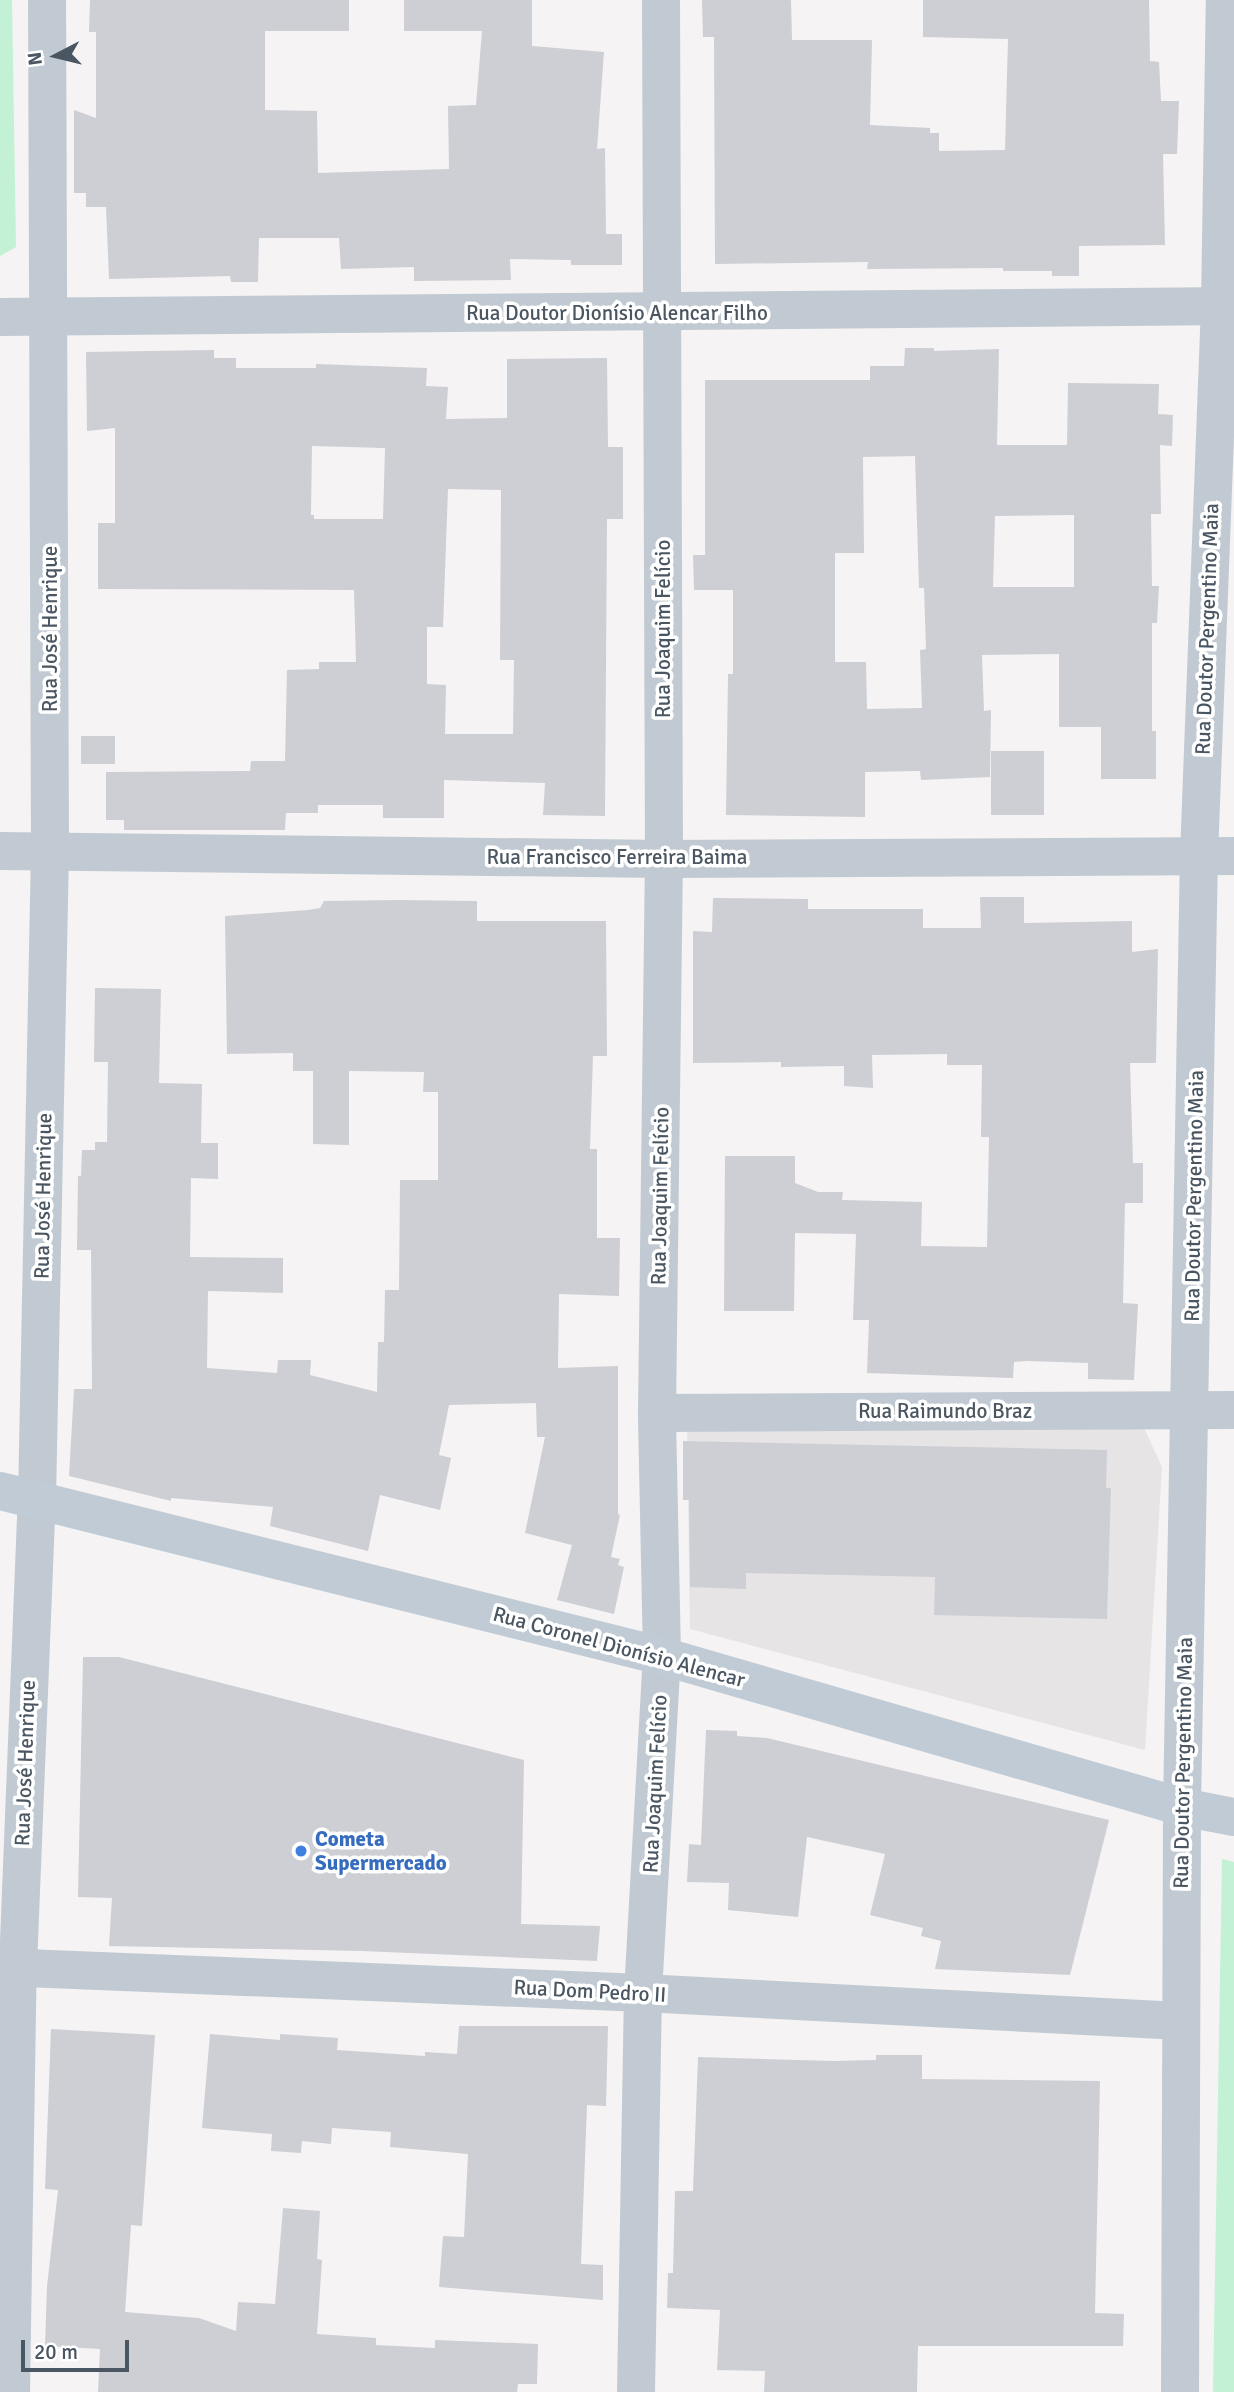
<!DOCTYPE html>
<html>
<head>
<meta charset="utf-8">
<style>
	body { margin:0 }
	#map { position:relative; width:1234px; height:2392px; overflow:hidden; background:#f5f3f3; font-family:Signika,sans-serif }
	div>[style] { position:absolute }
	.education>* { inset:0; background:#e6e4e5 }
	.green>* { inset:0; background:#c3f1d5 }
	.building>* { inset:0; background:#cdcfd5; transform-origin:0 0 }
	.street>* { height:38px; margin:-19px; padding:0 19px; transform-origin:19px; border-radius:19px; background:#c1cad2 }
	.secondary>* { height:38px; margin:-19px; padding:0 19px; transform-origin:19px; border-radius:19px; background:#c1cbd6 }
	.dots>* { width:19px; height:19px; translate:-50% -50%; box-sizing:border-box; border:4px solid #fff; border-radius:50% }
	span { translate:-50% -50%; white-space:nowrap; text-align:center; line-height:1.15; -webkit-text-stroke:7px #fff; paint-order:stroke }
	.street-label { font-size:21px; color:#4a5661 }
	.shop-label { font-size:21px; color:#366cbe; font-weight:700 }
	.left { translate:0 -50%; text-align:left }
	.north { position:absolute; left:21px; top:21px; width:70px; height:70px; -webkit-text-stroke:5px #fff; paint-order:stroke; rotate:263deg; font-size:19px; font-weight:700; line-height:28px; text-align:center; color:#4a5661 }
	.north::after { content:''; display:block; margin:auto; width:24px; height:32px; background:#4a5661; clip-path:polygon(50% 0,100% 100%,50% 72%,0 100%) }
	.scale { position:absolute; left:21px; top:2340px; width:108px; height:32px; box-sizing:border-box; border:4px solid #4a5661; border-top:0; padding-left:9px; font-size:21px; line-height:24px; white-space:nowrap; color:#4a5661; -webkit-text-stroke:5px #fff; paint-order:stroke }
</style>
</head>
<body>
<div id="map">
	<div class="education">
		<i style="clip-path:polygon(687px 1423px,1144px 1428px,1162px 1467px,1145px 1750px,690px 1629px)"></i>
	</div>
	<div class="green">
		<i style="clip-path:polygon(0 0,12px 0,16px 247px,0 256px)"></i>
		<i style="clip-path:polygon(1222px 1859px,1234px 1862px,1234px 2392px,1213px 2392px)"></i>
	</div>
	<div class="building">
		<i style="clip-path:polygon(90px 0,349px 0,349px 31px,265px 31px,265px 110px,317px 111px,318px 173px,449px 169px,448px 106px,476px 105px,482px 31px,404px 31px,404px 0,532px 0,532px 46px,604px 52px,597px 149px,605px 148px,606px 234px,622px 234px,622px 265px,571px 265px,571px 260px,510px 259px,511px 280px,414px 281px,414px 267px,341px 269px,339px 238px,259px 238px,258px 282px,231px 282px,230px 276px,109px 279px,106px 207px,86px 207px,86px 193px,74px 193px,74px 110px,96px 118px,96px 32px,89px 32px)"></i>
		<i style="clip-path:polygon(702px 0,791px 0,792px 40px,872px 40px,870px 125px,930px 128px,930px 133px,939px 133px,939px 151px,1005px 150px,1008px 39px,923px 37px,923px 0,1149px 0,1150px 61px,1159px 62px,1161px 101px,1179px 101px,1177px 154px,1163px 154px,1165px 245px,1079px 246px,1079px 276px,1052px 276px,1052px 271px,1003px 271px,1003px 268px,867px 269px,868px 262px,715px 264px,714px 37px,703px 37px)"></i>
		<i style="clip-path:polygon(evenodd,905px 348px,934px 348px,934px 351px,999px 349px,997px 445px,1067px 445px,1068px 383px,1159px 384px,1158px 414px,1173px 415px,1172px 446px,1160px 445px,1161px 514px,1151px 514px,1152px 586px,1159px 586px,1157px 623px,1152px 623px,1152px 731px,1156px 731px,1156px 779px,1101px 779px,1101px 727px,1059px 727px,1059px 654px,982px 655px,984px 711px,991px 710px,990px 777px,921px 780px,920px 771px,865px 772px,865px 817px,726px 815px,728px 674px,733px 674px,733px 590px,694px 590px,693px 555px,705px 555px,705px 380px,870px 380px,870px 366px,904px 366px,905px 348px,915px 456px,919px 588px,924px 588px,926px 649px,920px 650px,922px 708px,867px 709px,866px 662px,835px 662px,835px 553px,864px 553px,863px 457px,915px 456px,905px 348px,1074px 515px,1074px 587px,993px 587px,995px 516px,1074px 515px)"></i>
		<i style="clip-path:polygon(evenodd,214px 350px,214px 358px,236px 358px,236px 368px,316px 368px,316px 364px,427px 368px,426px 386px,448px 387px,446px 419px,507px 418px,507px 359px,607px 358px,608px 447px,623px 447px,623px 519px,607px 519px,605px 816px,543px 815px,545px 783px,444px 780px,444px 818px,383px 818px,383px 805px,318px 805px,318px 813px,286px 813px,285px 830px,124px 830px,124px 820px,106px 820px,106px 772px,250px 771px,251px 761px,285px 761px,287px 670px,319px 669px,319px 662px,356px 662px,354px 590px,98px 589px,98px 523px,115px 523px,115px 428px,87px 431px,86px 352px,214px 350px,312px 446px,385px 448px,383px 519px,314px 519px,314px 515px,311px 515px,312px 446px,214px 350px,448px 489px,501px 490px,500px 660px,514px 660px,513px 734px,445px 734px,446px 685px,427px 684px,427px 627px,443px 627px,448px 489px)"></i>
		<i style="left:81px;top:736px;width:34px;height:28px"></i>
		<i style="left:991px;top:751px;width:53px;height:64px"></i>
		<i style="clip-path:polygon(980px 897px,1024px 897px,1024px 923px,1132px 921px,1132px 952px,1158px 949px,1156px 1063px,1130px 1063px,1133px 1163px,1143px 1163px,1143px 1203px,1125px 1203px,1123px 1303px,1138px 1304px,1134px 1380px,1088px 1379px,1088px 1363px,1028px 1361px,1014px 1362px,1013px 1378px,867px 1373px,869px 1320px,853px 1320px,856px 1234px,795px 1233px,794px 1311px,724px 1311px,725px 1156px,795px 1156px,795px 1183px,818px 1192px,843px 1192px,842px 1200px,922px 1202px,921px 1246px,987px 1247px,989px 1137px,981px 1137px,982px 1065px,947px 1065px,947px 1054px,872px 1055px,873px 1088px,844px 1086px,844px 1066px,781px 1067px,781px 1062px,693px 1063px,693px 931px,712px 932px,713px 898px,808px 899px,808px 909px,923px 909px,923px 928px,981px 928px)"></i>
		<i style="clip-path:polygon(399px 900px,477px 901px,477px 921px,606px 921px,607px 1056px,593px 1056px,590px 1149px,597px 1149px,597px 1238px,620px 1238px,619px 1296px,559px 1294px,558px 1368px,618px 1366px,618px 1514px,620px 1515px,611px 1557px,620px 1559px,618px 1565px,624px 1567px,614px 1614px,557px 1600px,572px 1545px,525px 1533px,545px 1437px,537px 1437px,536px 1403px,449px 1405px,439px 1455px,451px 1458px,440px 1510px,380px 1495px,368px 1551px,270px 1526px,273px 1507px,171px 1498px,171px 1501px,69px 1476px,74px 1389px,92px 1389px,91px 1250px,77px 1250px,78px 1176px,81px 1176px,82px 1150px,95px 1150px,95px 1142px,107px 1142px,108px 1062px,94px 1062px,95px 988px,161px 989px,159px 1083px,202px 1084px,201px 1143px,218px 1143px,218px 1179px,191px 1178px,190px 1257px,283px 1258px,283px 1293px,208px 1291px,207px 1368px,277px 1373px,278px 1360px,311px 1360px,310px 1375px,377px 1392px,378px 1342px,384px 1342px,385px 1290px,399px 1290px,400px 1180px,438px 1180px,438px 1092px,423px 1092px,424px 1072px,349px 1071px,349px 1145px,313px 1144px,313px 1071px,293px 1071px,293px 1053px,227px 1054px,225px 916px,308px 910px,320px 908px,324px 901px)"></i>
		<i style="clip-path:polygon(683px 1441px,1107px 1450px,1106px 1488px,1111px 1488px,1107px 1619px,934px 1615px,935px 1577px,746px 1573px,746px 1589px,690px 1587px,689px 1500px,683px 1500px)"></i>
		<i style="clip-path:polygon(83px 1657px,119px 1657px,524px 1760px,521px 1924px,600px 1926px,597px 1961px,362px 1951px,109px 1946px,112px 1898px,78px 1897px)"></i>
		<i style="clip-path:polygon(706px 1730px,737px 1731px,737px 1736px,767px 1738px,1109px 1820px,1070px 1975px,935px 1969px,941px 1941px,921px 1936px,923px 1928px,870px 1915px,885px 1854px,807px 1837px,798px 1917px,728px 1910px,729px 1883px,687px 1882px,689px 1844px,701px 1845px)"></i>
		<i style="clip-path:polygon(459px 2026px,608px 2026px,606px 2106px,587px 2105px,581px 2264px,603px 2265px,603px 2300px,439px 2287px,443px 2236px,464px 2237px,468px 2154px,390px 2147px,391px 2132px,332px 2128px,331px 2144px,302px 2141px,301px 2153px,271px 2151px,272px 2134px,202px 2128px,210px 2034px,280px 2040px,280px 2034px,338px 2038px,337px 2050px,425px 2056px,425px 2052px,457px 2054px)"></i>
		<i style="clip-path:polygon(51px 2029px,155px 2035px,142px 2226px,131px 2225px,125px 2312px,199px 2318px,236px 2331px,238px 2302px,275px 2304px,283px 2208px,320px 2211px,317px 2259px,322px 2260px,317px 2334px,376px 2338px,376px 2345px,435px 2348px,435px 2340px,538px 2344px,537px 2384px,518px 2384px,517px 2392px,98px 2392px,100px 2349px,45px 2346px,47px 2286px,58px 2190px,45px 2189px)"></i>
		<i style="clip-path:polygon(876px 2055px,922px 2055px,922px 2079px,1100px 2081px,1095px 2313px,1124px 2314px,1123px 2346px,918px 2346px,917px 2392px,764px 2392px,765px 2371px,717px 2370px,720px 2310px,667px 2308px,668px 2273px,673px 2273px,675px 2191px,693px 2191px,698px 2057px,833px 2061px,876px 2060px)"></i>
	</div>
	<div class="street">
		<i style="left:0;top:317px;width:1234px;rotate:-0.51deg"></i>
		<i style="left:0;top:851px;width:664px;rotate:0.69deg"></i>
		<i style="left:664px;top:859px;width:570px;rotate:-0.3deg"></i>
		<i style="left:657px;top:1413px;width:577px;rotate:-0.3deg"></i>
		<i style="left:0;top:1967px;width:644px;rotate:2.32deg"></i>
		<i style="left:643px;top:1993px;width:538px;rotate:2.98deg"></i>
		<i style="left:11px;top:2392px;width:426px;rotate:-89.1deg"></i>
		<i style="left:18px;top:1966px;width:467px;rotate:-87.7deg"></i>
		<i style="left:37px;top:1499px;width:649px;rotate:-88.85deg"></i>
		<i style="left:50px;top:850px;width:850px;rotate:-90.2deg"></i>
		<i style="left:636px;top:2392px;width:399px;rotate:-89deg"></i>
		<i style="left:643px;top:1993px;width:338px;rotate:-86.8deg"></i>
		<i style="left:662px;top:1656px;width:243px;rotate:-91.2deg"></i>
		<i style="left:657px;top:1413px;width:554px;rotate:-89.28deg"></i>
		<i style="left:664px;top:859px;width:859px;rotate:-90.2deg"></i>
		<i style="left:1180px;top:2392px;width:585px;rotate:-89.8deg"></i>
		<i style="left:1182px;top:1807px;width:952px;rotate:-88.98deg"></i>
		<i style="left:1199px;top:855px;width:549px;rotate:-87.81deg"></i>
		<i style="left:1220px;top:306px;width:306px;rotate:-89.1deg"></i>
	</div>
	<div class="secondary">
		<i style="left:0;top:1491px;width:682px;rotate:14deg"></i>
		<i style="left:662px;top:1656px;width:541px;rotate:16.19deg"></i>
		<i style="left:1182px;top:1807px;width:53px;rotate:10.9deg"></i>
	</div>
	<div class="dots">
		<i style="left:301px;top:1851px;background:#3f7fe0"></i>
	</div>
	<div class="street-label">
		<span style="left:617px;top:313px">Rua Doutor Dionísio Alencar Filho</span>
		<span style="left:50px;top:629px;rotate:-90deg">Rua José Henrique</span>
		<span style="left:663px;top:629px;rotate:-90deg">Rua Joaquim Felício</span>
		<span style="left:1207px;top:629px;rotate:-88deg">Rua Doutor Pergentino Maia</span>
		<span style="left:617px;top:857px">Rua Francisco Ferreira Baima</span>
		<span style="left:43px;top:1196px;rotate:-89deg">Rua José Henrique</span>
		<span style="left:660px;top:1196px;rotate:-89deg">Rua Joaquim Felício</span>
		<span style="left:1194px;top:1196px;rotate:-89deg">Rua Doutor Pergentino Maia</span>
		<span style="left:945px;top:1411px">Rua Raimundo Braz</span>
		<span style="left:619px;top:1647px;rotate:15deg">Rua Coronel Dionísio Alencar</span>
		<span style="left:25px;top:1763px;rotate:-88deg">Rua José Henrique</span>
		<span style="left:1183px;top:1763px;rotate:-89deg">Rua Doutor Pergentino Maia</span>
		<span style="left:655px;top:1784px;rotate:-87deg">Rua Joaquim Felício</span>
		<span style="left:590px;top:1991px;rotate:3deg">Rua Dom Pedro II</span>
	</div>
	<div class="shop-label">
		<span class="left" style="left:315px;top:1851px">Cometa<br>Supermercado</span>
	</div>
	<div class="north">N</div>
	<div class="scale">20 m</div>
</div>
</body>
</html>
